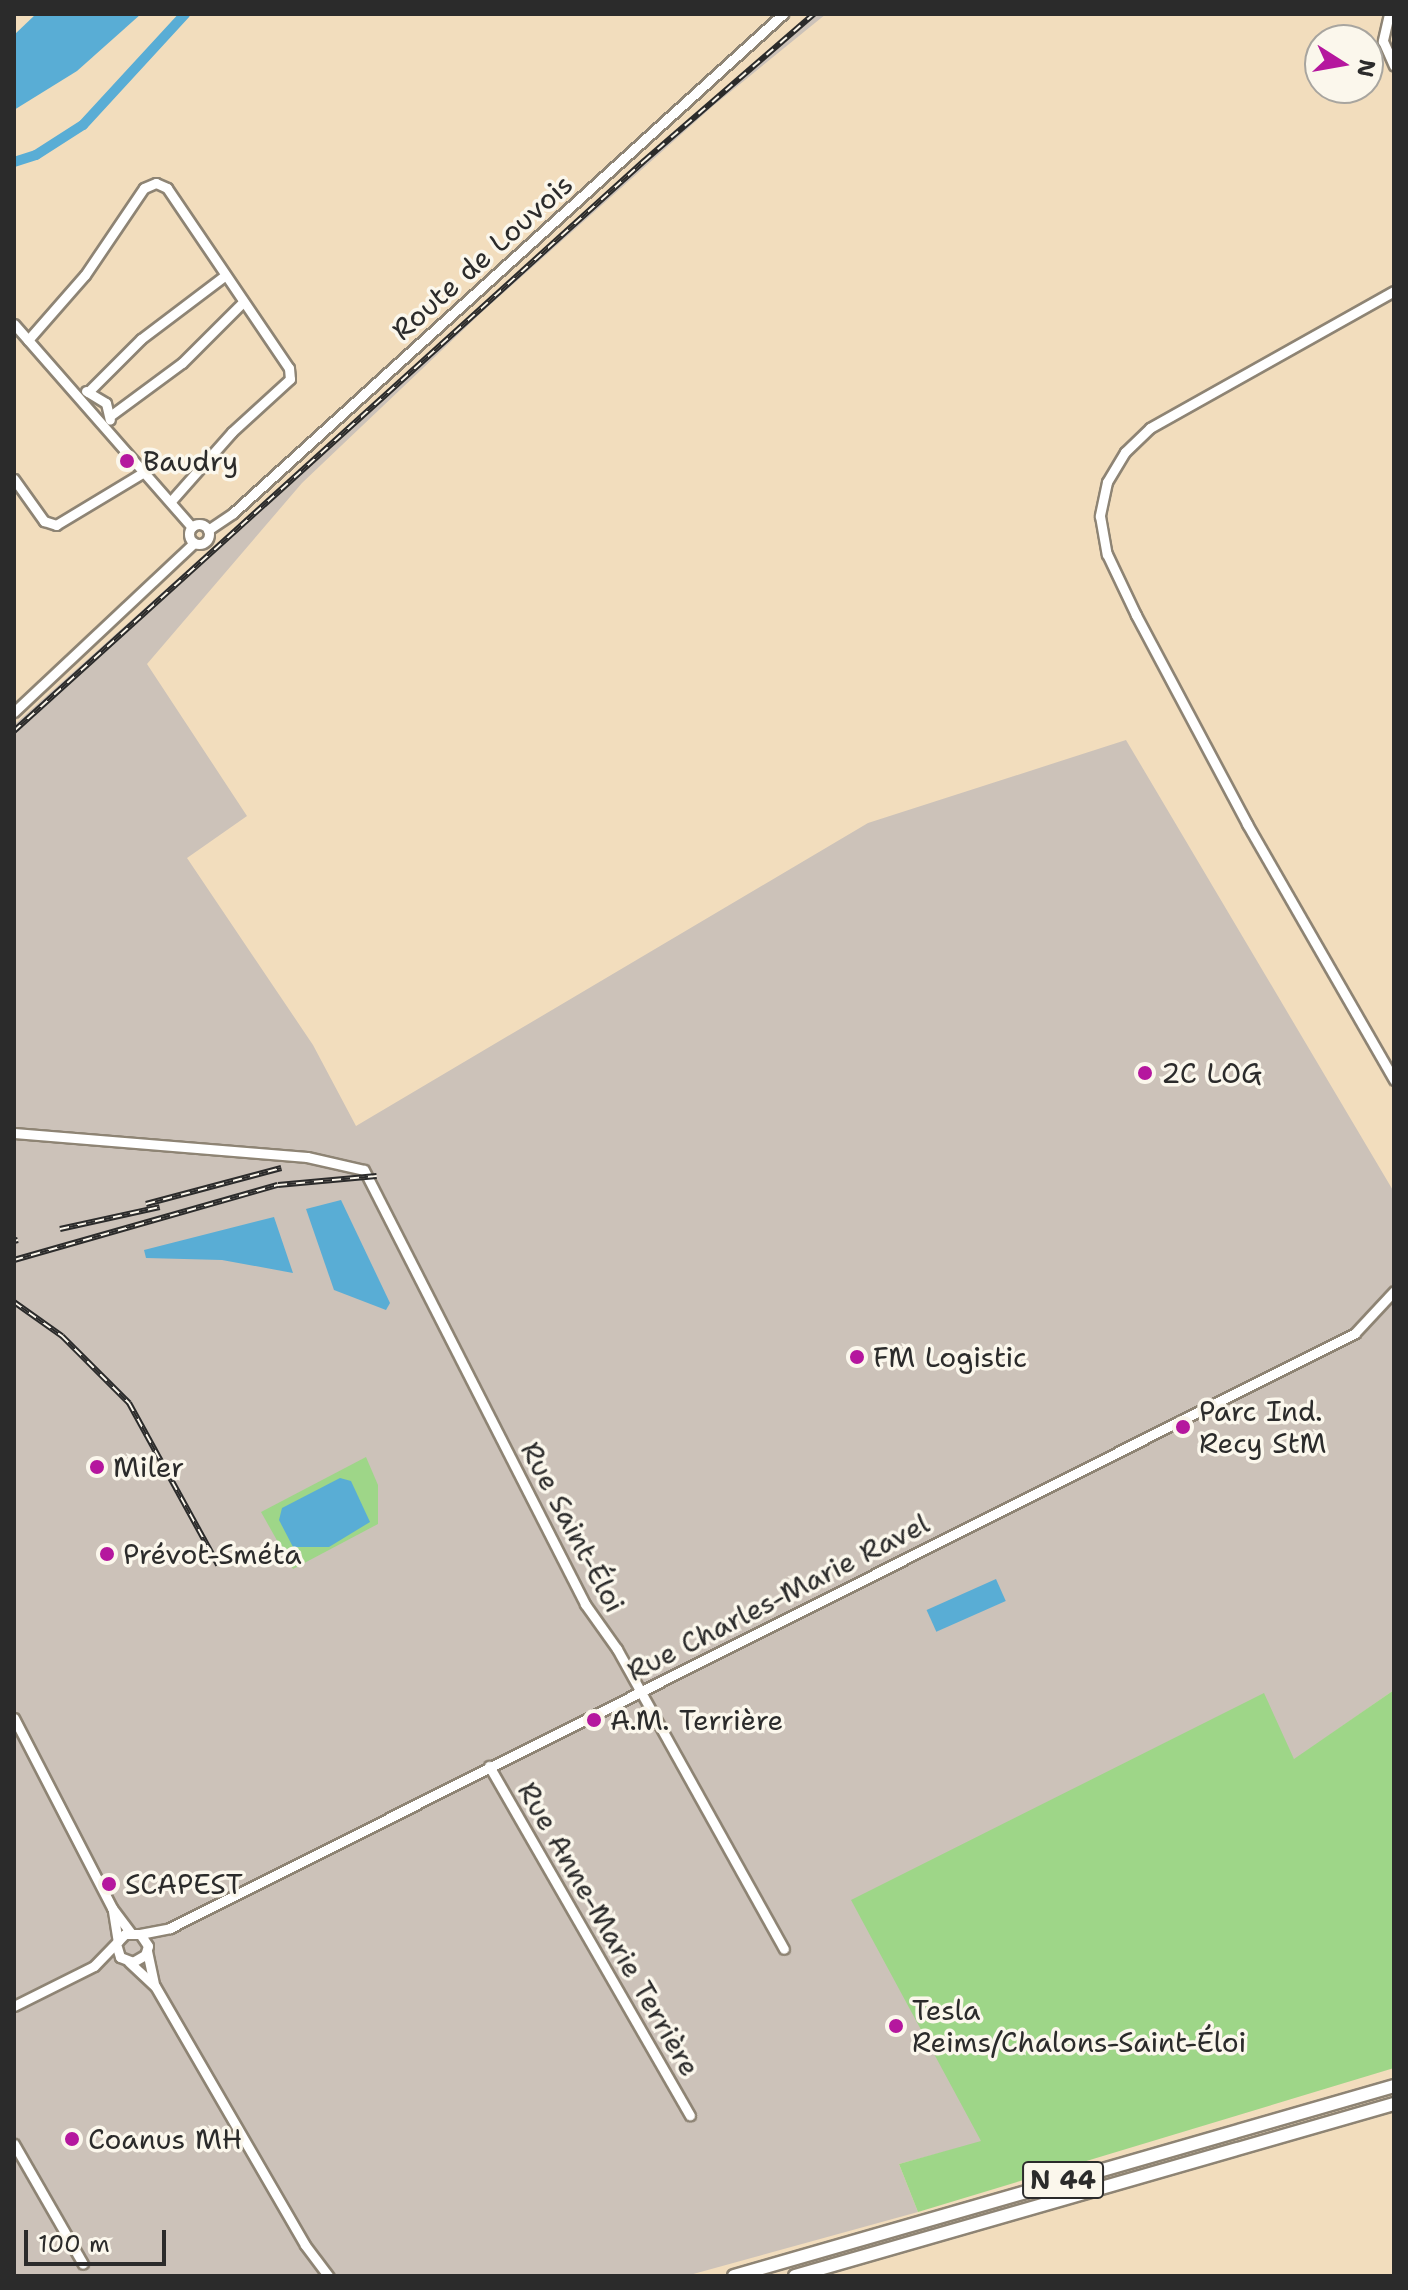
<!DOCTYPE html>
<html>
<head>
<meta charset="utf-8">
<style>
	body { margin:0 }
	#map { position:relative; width:1408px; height:2290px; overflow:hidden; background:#f2ddbd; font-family:"Shantell Sans",sans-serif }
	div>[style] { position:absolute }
	.industrial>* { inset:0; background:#ccc2b9 }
	.green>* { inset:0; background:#9ed688 }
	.water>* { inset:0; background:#59add5; transform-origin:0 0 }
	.canal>* { height:10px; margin:-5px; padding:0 5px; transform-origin:5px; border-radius:5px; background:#59add5 }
	.roads { filter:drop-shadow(2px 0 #8e8474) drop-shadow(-2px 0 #8e8474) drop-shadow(0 2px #8e8474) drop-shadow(0 -2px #8e8474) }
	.minor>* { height:9px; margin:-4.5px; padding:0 4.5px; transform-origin:4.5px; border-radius:4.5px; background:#fff }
	.minor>.ring { margin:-4.5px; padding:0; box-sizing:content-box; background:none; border:9px solid #fff; border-radius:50% }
	.major>* { height:12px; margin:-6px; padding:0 6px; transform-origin:6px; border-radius:6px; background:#fff }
	.rail>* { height:6px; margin-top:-3px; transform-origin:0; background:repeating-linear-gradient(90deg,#fbf7ec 0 9px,#2b2b2b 0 18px); box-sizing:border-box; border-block:2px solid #2b2b2b }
	.dots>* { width:22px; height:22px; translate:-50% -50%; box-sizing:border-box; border:4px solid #fbf7ec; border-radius:50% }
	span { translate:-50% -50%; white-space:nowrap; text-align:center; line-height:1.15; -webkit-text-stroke:7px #fbf7ec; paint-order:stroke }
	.shield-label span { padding:2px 6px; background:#fbf7ec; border:2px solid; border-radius:6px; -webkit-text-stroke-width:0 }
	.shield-label { font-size:26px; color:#2b2b2b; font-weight:700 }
	.street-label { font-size:28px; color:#2b2b2b }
	.poi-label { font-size:28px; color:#2b2b2b }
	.left { translate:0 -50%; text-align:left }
	.frame { position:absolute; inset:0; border:16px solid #2b2b2b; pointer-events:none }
	.north { position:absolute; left:1304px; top:24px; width:80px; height:80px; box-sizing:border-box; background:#fbf7ec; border:2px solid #a8a59f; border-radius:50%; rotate:101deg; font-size:22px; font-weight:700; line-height:32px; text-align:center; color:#2b2b2b }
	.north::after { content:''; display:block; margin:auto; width:28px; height:36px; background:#b5179e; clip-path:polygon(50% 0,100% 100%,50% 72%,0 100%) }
	.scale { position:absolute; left:24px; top:2230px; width:142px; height:36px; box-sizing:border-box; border:4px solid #2b2b2b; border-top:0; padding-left:10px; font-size:24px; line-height:28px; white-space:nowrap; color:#2b2b2b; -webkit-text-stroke:6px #fbf7ec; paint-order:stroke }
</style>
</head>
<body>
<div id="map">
	<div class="industrial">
		<i style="clip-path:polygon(810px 14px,826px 14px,713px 106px,482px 312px,302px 483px,147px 664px,247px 816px,187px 858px,313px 1045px,356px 1126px,868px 823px,1126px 740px,1394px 1192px,1394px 1690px,1294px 1760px,1263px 1694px,981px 2142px,899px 2164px,918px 2212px,686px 2276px,14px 2276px,14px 725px)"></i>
	</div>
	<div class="green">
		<i style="clip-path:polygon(366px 1457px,378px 1485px,378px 1524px,293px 1569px,261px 1512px)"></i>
		<i style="clip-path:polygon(1394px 1690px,1394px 2068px,918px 2212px,899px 2164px,981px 2141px,851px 1900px,1264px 1693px,1294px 1759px)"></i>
	</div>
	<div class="water">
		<i style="clip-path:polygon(36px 14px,141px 14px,77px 71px,14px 110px,14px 35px)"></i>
		<i style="clip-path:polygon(341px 1200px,390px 1303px,386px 1310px,334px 1290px,306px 1209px)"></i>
		<i style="clip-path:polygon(274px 1217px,293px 1273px,222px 1260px,146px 1258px,144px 1250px)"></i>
		<i style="clip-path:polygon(340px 1478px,351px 1481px,370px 1522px,329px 1547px,293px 1547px,279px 1520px,282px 1508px)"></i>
		<i style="left:996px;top:1579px;width:24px;height:76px;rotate:66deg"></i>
	</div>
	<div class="canal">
		<i style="left:14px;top:162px;width:23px;rotate:-18deg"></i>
		<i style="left:36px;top:155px;width:56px;rotate:-32.6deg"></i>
		<i style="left:83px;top:125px;width:151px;rotate:-47.4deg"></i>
	</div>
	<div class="roads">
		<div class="minor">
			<i style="left:1389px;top:14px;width:28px;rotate:103deg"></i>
			<i style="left:1383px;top:41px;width:27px;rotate:66deg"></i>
			<i style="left:1394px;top:291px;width:280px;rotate:150.7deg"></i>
			<i style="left:1150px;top:428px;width:35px;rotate:136deg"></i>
			<i style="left:1125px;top:452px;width:35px;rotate:121deg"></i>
			<i style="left:1107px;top:482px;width:35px;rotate:102deg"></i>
			<i style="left:1100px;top:516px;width:39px;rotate:80deg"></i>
			<i style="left:1107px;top:554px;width:68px;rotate:64.6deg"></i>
			<i style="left:1136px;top:615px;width:237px;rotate:62deg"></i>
			<i style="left:1247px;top:824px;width:295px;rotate:60.1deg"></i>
			<i style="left:14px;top:324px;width:270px;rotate:48.8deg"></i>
			<i style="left:28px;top:340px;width:86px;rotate:-48.8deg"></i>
			<i style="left:85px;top:275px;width:105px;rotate:-55.9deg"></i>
			<i style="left:144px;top:188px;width:13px;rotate:-23deg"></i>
			<i style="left:156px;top:183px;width:12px;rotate:24deg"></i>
			<i style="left:167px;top:188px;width:217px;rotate:55.9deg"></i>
			<i style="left:289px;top:368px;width:11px;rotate:85deg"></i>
			<i style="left:290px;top:379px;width:79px;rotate:137.6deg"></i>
			<i style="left:232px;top:432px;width:92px;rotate:131.5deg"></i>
			<i style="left:86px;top:391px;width:23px;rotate:31deg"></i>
			<i style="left:106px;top:403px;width:17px;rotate:77deg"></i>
			<i style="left:88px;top:392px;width:75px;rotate:-45deg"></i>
			<i style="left:141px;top:339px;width:103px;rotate:-37.1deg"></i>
			<i style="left:110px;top:416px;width:89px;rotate:-36.4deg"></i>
			<i style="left:182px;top:363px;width:83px;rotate:-45deg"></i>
			<i style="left:14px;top:479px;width:52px;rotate:54.5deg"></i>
			<i style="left:44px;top:521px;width:13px;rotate:18deg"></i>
			<i style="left:56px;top:525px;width:103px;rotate:-31.1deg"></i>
			<i class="ring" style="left:189px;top:524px;width:11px;height:11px"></i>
			<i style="left:208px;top:530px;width:30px;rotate:-34deg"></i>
			<i style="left:233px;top:513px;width:743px;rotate:-42.22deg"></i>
			<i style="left:14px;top:712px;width:247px;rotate:-43.2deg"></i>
			<i style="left:14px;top:1133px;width:294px;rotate:4.7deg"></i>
			<i style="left:307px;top:1157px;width:58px;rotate:12.8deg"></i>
			<i style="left:364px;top:1170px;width:487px;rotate:63deg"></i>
			<i style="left:585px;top:1604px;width:55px;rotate:54.6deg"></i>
			<i style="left:617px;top:1649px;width:343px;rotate:60.9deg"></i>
			<i style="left:14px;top:1718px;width:214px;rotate:62.7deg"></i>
			<i style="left:112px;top:1908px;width:30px;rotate:53deg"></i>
			<i style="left:489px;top:1766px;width:403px;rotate:60.1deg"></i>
			<i style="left:113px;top:1911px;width:31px;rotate:81deg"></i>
			<i style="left:140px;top:1934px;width:31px;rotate:-11deg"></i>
			<i style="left:170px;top:1928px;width:1326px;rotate:-26.66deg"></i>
			<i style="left:1355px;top:1333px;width:57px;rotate:-47.1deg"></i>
			<i style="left:147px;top:1951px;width:33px;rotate:78deg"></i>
			<i style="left:129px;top:1962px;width:35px;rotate:43deg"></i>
			<i style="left:155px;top:1986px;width:299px;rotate:59.9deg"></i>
			<i style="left:305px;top:2245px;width:39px;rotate:53deg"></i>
			<i style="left:14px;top:2006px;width:89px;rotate:-26.6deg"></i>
			<i style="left:94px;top:1966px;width:45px;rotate:-45.9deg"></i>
			<i style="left:125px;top:1934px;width:15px"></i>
			<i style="left:140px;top:1934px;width:14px;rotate:56deg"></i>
			<i style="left:148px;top:1946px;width:9px;rotate:108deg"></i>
			<i style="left:145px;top:1955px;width:14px;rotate:150deg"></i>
			<i style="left:133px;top:1962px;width:14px;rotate:-159deg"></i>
			<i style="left:120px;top:1957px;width:10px;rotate:-107deg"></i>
			<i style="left:14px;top:2144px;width:138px;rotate:60.1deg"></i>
		</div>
		<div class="major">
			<i style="left:734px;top:2276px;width:687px;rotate:-16.06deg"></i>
			<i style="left:795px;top:2276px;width:623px;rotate:-16.02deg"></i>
		</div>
	</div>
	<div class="rail">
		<i style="left:14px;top:731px;width:850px;rotate:-42.14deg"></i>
		<i style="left:644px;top:161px;width:225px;rotate:-40.9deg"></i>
		<i style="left:146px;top:1204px;width:140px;rotate:-14.9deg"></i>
		<i style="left:60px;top:1229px;width:102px;rotate:-12.4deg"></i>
		<i style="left:14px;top:1241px;width:4px;rotate:-14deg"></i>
		<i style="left:14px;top:1260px;width:274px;rotate:-15.9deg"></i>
		<i style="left:278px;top:1185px;width:99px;rotate:-5.2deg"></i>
		<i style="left:14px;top:1302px;width:59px;rotate:35.3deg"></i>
		<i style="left:62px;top:1336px;width:95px;rotate:45deg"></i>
		<i style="left:129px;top:1403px;width:185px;rotate:61.2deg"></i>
	</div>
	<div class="dots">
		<i style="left:127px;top:461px;background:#b5179e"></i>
		<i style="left:1145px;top:1073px;background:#b5179e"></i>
		<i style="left:857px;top:1357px;background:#b5179e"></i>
		<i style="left:1183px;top:1427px;background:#b5179e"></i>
		<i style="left:97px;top:1467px;background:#b5179e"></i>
		<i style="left:107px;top:1554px;background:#b5179e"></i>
		<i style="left:594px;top:1720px;background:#b5179e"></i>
		<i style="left:109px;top:1884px;background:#b5179e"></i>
		<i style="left:896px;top:2026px;background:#b5179e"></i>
		<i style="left:72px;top:2139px;background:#b5179e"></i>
	</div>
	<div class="shield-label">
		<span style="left:1063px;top:2180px">N 44</span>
	</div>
	<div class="street-label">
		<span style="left:482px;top:257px;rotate:-42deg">Route de Louvois</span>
		<span style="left:573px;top:1527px;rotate:62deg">Rue Saint-Éloi</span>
		<span style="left:778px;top:1597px;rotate:-27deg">Rue Charles-Marie Ravel</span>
		<span style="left:609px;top:1929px;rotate:60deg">Rue Anne-Marie Terrière</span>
	</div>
	<div class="poi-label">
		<span class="left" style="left:143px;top:461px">Baudry</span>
		<span class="left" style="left:1161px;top:1073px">2C LOG</span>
		<span class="left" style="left:873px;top:1357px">FM Logistic</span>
		<span class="left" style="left:1199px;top:1427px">Parc Ind.<br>Recy StM</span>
		<span class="left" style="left:113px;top:1467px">Miler</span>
		<span class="left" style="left:123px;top:1554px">Prévot-Sméta</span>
		<span class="left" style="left:610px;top:1720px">A.M. Terrière</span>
		<span class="left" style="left:125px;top:1884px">SCAPEST</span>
		<span class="left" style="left:912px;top:2026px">Tesla<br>Reims/Chalons-Saint-Éloi</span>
		<span class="left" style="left:88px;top:2139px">Coanus MH</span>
	</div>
	<div class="frame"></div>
	<div class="north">N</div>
	<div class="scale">100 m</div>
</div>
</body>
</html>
